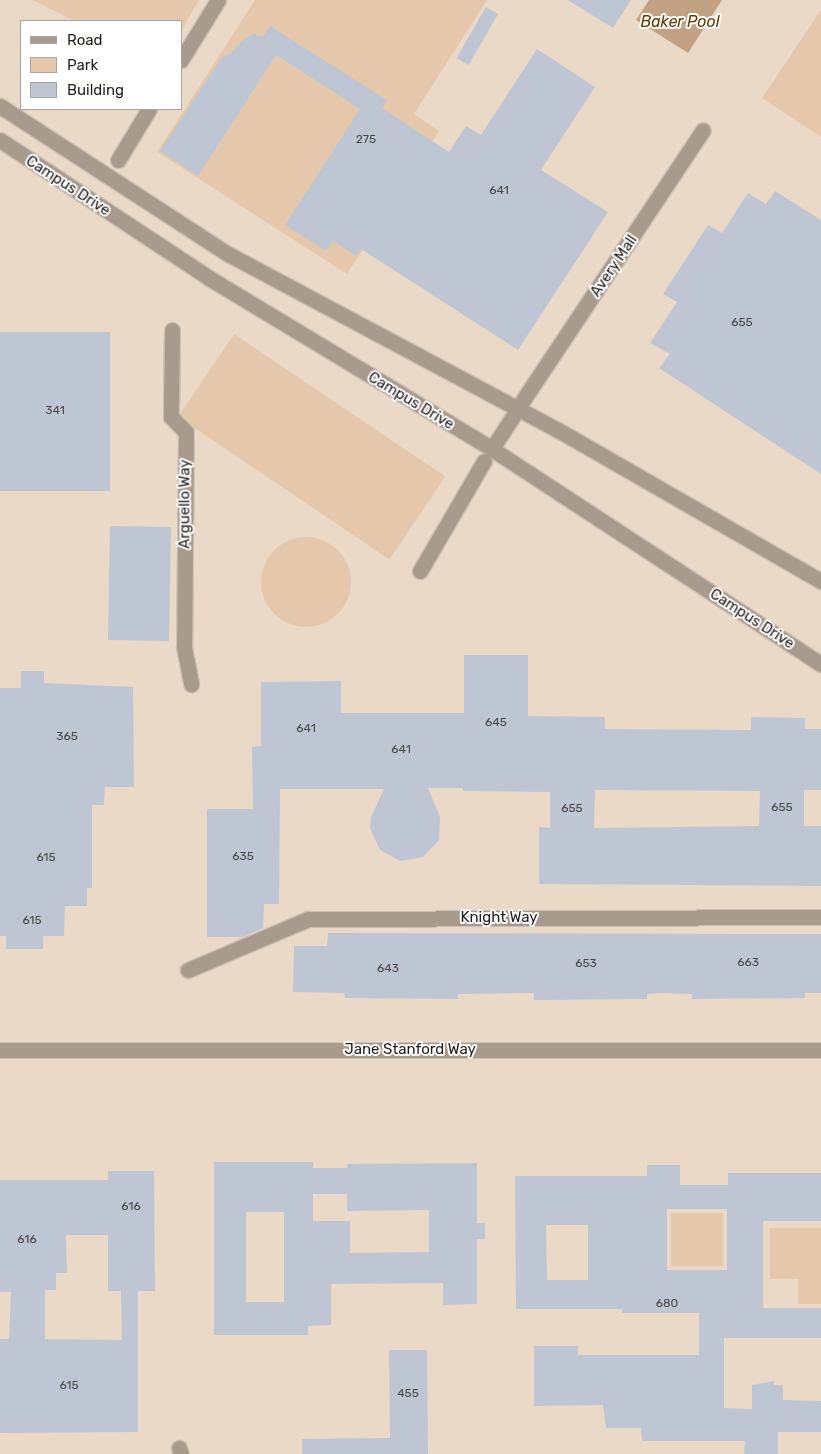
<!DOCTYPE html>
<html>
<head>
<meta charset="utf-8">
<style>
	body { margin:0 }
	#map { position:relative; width:821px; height:1454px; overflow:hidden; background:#f1e5da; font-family:Rubik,sans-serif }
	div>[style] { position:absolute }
	.built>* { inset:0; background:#ebd9c8 }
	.green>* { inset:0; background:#e5c8ab; transform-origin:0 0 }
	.round { border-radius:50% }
	.water>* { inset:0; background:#c2a282 }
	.building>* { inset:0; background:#bec6d3; transform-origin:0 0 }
	.roads { filter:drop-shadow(1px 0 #ccc1b7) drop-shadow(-1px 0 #ccc1b7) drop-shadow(0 1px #ccc1b7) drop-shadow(0 -1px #ccc1b7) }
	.minor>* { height:15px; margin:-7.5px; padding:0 7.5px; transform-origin:7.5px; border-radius:7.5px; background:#a89a8c }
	span { translate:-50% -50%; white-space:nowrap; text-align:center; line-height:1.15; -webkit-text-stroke:4px #fff; paint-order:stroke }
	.number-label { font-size:12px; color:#494848 }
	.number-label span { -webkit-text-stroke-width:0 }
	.street-label { font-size:15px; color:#221e1a }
	.water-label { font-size:16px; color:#643a00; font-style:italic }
	.legend { position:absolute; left:20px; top:20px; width:162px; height:90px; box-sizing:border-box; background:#fff; border:1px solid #a7a5a3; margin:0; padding:6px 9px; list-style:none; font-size:15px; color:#221e1a }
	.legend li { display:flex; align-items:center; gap:10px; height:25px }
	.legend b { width:25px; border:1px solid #a7a5a3 }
</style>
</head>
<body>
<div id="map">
	<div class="built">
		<i style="clip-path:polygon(evenodd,0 0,821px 0,821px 1454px,0 1454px,0 0,21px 21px,181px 21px,181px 109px,21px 109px,21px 21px)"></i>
	</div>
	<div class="green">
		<i style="clip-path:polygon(33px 0,199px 0,181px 31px,181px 21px,75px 21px)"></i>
		<i style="clip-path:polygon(255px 0,487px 0,414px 114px,439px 131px,347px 274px,157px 152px)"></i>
		<i style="clip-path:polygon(821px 10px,821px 137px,762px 98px)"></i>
		<i style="left:234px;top:334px;width:255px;height:100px;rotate:34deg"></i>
		<i class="round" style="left:261px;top:537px;width:90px;height:90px"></i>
		<i style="left:671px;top:1213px;width:52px;height:53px"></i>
		<i style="clip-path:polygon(770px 1228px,821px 1228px,821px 1304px,798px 1304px,798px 1279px,770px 1279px)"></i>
	</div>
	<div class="water">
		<i style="clip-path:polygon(649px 0,722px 0,688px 53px,636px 20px)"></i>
	</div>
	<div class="building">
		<i style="clip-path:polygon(568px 0,631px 0,613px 28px)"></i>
		<i style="left:486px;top:7px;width:14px;height:59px;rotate:30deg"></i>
		<i style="clip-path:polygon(270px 26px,387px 100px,382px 108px,449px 152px,466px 126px,481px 135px,537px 49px,595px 87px,541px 170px,608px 212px,518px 350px,361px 249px,356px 256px,333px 241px,326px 251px,285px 225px,360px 109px,276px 55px,198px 176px,160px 151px,222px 57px,230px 54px,245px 38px,254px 34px,263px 37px)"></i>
		<i style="clip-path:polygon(775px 191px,821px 220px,821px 474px,659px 368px,670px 354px,650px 343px,677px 302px,663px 294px,708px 225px,722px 233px,748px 193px,766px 204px)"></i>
		<i style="left:0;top:332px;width:110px;height:159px"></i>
		<i style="left:110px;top:526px;width:61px;height:114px;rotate:1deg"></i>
		<i style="clip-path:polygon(evenodd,464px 655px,528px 655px,528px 716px,605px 717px,605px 729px,751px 730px,751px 717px,805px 718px,805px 729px,821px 729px,821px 790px,804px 790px,804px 826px,821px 826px,821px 886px,539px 884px,539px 827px,550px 828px,550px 792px,463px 791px,463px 788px,428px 788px,440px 817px,439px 840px,423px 857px,400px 861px,380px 850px,370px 829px,371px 817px,384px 789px,280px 789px,279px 904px,264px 904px,263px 928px,243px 937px,207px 937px,207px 809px,253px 809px,252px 747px,261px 746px,261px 682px,341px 681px,341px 713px,464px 713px,464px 655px,595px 790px,760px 791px,759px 826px,594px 828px,595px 790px)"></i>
		<i style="clip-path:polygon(21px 671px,44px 671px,44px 683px,133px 687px,134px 787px,105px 787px,104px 805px,92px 805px,92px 888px,87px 888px,87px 906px,65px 906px,64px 936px,43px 936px,43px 949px,6px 949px,6px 936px,0 936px,0 688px,21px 688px)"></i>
		<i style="clip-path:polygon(328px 933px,821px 934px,821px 993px,805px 993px,805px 998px,692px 999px,692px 994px,664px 993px,647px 994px,647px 999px,534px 1000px,534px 993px,458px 994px,458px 999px,345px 998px,344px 993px,293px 992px,294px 946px,327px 946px)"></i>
		<i style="clip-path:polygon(evenodd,214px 1162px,313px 1162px,313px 1168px,347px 1168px,347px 1164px,477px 1163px,477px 1223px,485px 1223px,485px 1239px,477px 1239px,477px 1304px,443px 1305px,443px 1283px,331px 1284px,331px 1325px,308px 1326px,308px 1335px,214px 1335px,214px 1162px,313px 1194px,347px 1194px,347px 1211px,429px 1210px,429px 1252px,350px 1253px,350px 1221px,313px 1221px,313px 1194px,214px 1162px,246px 1212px,284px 1212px,284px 1302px,246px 1302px,246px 1212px)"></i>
		<i style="clip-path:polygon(evenodd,647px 1165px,680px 1165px,680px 1185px,728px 1185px,728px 1173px,821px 1173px,821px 1221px,763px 1221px,763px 1308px,821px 1308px,821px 1338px,724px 1338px,724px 1408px,752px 1409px,752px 1385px,774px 1381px,774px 1385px,783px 1385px,783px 1400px,821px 1401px,821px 1432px,778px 1432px,778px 1454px,744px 1454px,745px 1441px,642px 1441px,641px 1428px,606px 1428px,603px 1405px,534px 1406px,534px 1346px,578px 1346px,578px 1355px,699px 1355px,699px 1313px,622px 1313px,622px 1309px,516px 1309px,515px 1176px,647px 1176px,647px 1165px,667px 1209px,727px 1209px,727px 1270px,667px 1270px,667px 1209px,647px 1165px,546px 1225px,588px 1225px,588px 1280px,547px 1280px,546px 1225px)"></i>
		<i style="clip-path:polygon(evenodd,108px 1171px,154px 1171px,155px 1291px,138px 1291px,138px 1432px,0 1433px,0 1339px,9px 1339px,11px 1292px,0 1292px,0 1180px,108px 1180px,108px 1171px,66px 1235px,108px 1235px,108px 1291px,121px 1291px,122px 1340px,45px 1339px,45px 1290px,56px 1290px,56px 1273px,67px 1273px,66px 1235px)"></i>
		<i style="clip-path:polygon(389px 1350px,427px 1350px,428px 1454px,302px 1454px,302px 1439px,390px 1438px)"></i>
	</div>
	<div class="roads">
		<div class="minor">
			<i style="left:181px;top:60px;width:70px;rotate:-58.3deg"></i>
			<i style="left:0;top:106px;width:272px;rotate:33deg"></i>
			<i style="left:228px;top:254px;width:374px;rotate:28.1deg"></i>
			<i style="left:558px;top:430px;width:303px;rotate:29.9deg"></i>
			<i style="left:0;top:140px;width:250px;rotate:33.4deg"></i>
			<i style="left:209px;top:278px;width:331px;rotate:31.1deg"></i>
			<i style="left:492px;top:449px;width:393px;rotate:33.2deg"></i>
			<i style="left:118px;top:160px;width:60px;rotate:-58.7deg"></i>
			<i style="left:172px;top:330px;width:87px;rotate:90.7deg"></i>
			<i style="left:171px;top:417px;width:21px;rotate:45deg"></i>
			<i style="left:186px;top:432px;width:215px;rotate:90.5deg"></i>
			<i style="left:184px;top:647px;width:38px;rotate:79deg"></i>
			<i style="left:523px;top:400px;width:324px;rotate:-56.3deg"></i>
			<i style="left:495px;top:444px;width:33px;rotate:-57deg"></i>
			<i style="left:420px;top:571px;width:127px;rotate:-59.8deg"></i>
			<i style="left:188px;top:970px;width:130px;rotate:-23deg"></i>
			<i style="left:308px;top:919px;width:513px;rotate:-0.22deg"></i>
			<i style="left:0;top:1050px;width:821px"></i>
			<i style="left:179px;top:1448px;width:6px;rotate:72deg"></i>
		</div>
	</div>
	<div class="number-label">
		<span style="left:366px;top:140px">275</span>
		<span style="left:499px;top:191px">641</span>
		<span style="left:742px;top:323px">655</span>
		<span style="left:55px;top:411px">341</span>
		<span style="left:496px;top:723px">645</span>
		<span style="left:306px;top:729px">641</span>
		<span style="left:67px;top:737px">365</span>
		<span style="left:401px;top:750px">641</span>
		<span style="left:782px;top:808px">655</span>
		<span style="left:572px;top:809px">655</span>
		<span style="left:243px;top:857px">635</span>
		<span style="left:46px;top:858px">615</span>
		<span style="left:32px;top:921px">615</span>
		<span style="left:748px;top:963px">663</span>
		<span style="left:586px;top:964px">653</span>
		<span style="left:388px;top:969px">643</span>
		<span style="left:131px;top:1207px">616</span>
		<span style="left:27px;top:1240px">616</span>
		<span style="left:667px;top:1304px">680</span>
		<span style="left:69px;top:1386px">615</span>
		<span style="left:408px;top:1394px">455</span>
	</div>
	<div class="street-label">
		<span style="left:68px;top:186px;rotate:33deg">Campus Drive</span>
		<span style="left:614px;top:266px;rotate:-56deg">Avery Mall</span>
		<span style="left:411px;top:401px;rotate:31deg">Campus Drive</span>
		<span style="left:185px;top:504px;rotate:-90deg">Arguello Way</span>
		<span style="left:752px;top:619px;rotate:33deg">Campus Drive</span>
		<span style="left:499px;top:918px">Knight Way</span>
		<span style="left:410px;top:1050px">Jane Stanford Way</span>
	</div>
	<div class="water-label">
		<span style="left:680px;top:22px">Baker Pool</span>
	</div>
	<ul class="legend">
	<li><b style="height:6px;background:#a89a8c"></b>Road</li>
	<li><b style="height:14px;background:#e5c8ab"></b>Park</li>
	<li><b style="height:14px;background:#bec6d3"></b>Building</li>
	</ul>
</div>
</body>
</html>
